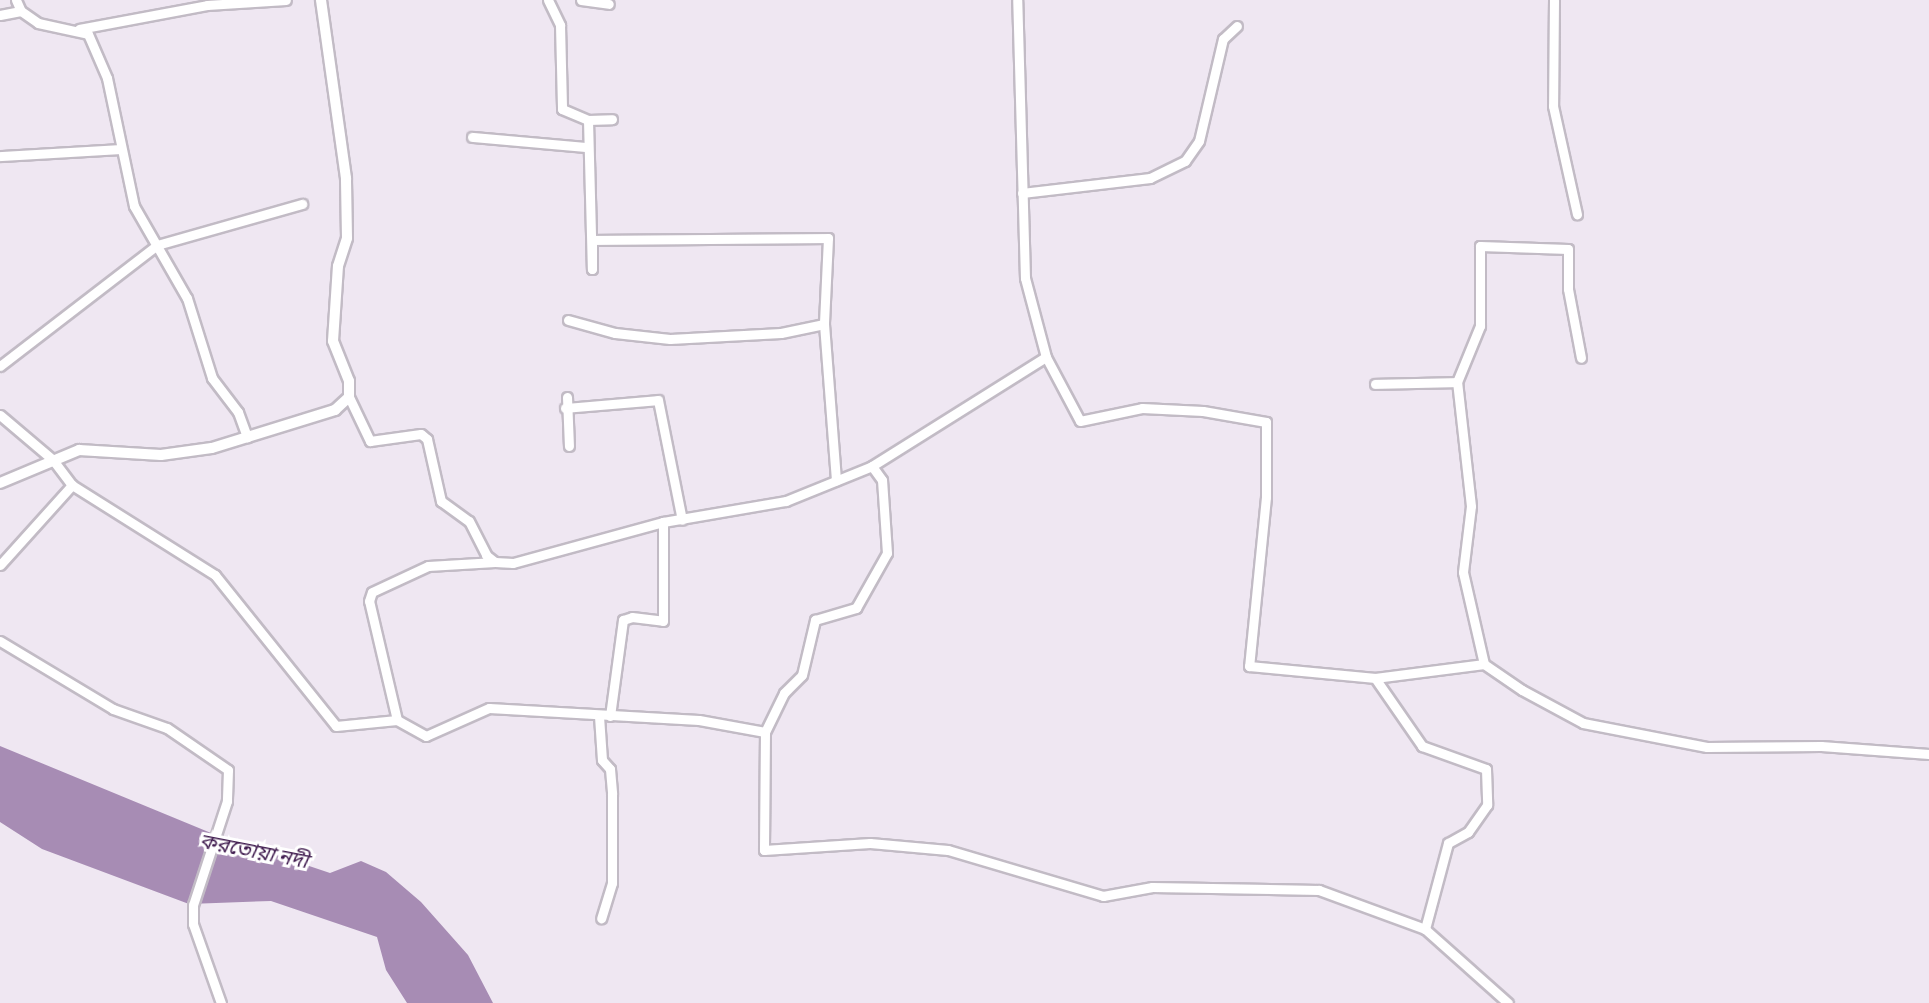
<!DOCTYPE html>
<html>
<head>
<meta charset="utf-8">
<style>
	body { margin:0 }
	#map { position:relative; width:1929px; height:1003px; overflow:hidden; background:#efe7f2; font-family:Commissioner,"Noto Sans Bengali",sans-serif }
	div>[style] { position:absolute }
	.water>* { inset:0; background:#a78cb4 }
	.roads { filter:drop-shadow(2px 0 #c2bbc5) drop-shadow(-2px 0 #c2bbc5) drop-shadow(0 2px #c2bbc5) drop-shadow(0 -2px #c2bbc5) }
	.minor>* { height:9px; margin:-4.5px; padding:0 4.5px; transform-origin:4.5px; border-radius:4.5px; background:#fff }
	.tertiary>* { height:10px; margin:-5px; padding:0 5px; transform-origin:5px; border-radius:5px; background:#fff }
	span { translate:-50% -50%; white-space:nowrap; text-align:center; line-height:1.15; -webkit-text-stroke:6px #fff; paint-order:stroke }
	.water-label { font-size:21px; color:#411d50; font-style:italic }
</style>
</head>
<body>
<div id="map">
	<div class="water">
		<i style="clip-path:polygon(0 746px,211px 833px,330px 873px,361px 861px,386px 872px,421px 902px,468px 955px,493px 1003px,407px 1003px,386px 970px,377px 937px,271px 901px,189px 904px,42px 849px,0 822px)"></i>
	</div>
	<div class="roads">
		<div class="minor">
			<i style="left:16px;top:0;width:12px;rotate:66deg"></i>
			<i style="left:21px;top:11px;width:21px;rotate:35deg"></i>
			<i style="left:38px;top:23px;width:51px;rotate:12.4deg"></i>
			<i style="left:88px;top:34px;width:48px;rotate:66.6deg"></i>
			<i style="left:107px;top:78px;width:131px;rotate:78.1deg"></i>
			<i style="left:134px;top:206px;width:106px;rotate:60.1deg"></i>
			<i style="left:187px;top:298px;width:84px;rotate:72.6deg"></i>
			<i style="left:212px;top:378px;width:43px;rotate:52.6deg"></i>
			<i style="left:238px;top:412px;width:27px;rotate:70deg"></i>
			<i style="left:548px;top:0;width:28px;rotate:64deg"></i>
			<i style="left:560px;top:25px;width:84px;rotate:88.6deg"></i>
			<i style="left:562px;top:109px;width:28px;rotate:23deg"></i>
			<i style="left:588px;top:120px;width:24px;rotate:-2deg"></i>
			<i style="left:581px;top:0;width:28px;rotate:8deg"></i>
			<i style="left:1554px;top:0;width:106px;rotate:90.5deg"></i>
			<i style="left:1553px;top:106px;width:111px;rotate:77.5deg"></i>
			<i style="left:0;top:15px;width:21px;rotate:-11deg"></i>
			<i style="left:79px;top:29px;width:130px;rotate:-10.6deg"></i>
			<i style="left:207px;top:5px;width:79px;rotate:-3.6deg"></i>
			<i style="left:588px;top:120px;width:149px;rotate:88.5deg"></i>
			<i style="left:592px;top:269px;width:29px;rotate:-90deg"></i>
			<i style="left:592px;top:240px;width:236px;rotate:-0.5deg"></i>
			<i style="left:828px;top:238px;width:86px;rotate:92.7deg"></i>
			<i style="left:824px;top:324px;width:157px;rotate:85.6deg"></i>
			<i style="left:472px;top:137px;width:115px;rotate:5deg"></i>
			<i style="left:0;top:156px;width:121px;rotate:-3.3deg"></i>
			<i style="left:1022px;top:193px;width:129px;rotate:-6.7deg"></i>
			<i style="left:1150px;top:178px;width:39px;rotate:-26deg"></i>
			<i style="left:1185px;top:161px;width:24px;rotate:-55deg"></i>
			<i style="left:1199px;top:141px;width:105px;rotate:-76.8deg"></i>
			<i style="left:1223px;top:39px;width:19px;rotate:-43deg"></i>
			<i style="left:568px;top:320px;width:49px;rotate:15.5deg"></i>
			<i style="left:615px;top:333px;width:55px;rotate:6.2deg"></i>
			<i style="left:670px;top:339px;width:111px;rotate:-3.1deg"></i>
			<i style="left:781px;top:333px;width:44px;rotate:-11.8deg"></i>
			<i style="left:1046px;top:357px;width:72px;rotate:62deg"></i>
			<i style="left:1080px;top:421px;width:63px;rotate:-11.8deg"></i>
			<i style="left:1142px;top:408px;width:61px;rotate:2.8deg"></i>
			<i style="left:1203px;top:411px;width:64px;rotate:9.9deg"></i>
			<i style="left:1266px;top:422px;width:75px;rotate:90deg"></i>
			<i style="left:1266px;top:497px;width:170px;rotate:95.7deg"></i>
			<i style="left:1249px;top:666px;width:127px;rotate:5.4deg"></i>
			<i style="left:1375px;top:678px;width:83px;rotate:55.3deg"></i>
			<i style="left:1422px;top:746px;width:68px;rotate:19.8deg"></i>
			<i style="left:1486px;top:769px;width:36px;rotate:88deg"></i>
			<i style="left:1487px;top:805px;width:33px;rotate:125deg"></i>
			<i style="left:1468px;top:832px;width:23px;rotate:151deg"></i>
			<i style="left:1448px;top:843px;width:89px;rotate:105deg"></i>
			<i style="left:0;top:366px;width:198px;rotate:-37.6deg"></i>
			<i style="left:157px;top:245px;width:151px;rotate:-15.8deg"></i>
			<i style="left:1375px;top:384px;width:82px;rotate:-1.4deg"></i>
			<i style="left:349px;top:397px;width:49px;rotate:64.5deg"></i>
			<i style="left:370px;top:441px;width:51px;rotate:-7.8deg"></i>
			<i style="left:421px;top:434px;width:8px;rotate:40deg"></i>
			<i style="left:427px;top:439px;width:64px;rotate:77.3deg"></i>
			<i style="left:441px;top:501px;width:34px;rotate:36deg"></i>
			<i style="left:469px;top:521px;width:38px;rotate:63deg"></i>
			<i style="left:486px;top:555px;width:11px;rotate:38deg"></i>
			<i style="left:495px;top:562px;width:18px;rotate:3deg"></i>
			<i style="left:513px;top:563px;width:156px;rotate:-15.3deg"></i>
			<i style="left:663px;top:522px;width:125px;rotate:-9.7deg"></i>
			<i style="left:786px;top:501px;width:93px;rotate:-22.1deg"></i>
			<i style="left:872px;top:466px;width:205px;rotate:-32.1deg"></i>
			<i style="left:1046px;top:357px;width:82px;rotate:-104.9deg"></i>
			<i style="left:1025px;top:278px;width:278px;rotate:-91.6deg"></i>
			<i style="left:567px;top:397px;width:49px;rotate:87.7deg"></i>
			<i style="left:565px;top:408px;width:93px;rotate:-4.9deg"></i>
			<i style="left:658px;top:400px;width:122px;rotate:78.7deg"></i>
			<i style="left:0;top:415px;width:70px;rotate:40.3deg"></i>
			<i style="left:53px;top:460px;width:31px;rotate:53deg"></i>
			<i style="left:72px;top:485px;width:169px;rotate:32.2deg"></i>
			<i style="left:215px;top:575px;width:193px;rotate:51.3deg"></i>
			<i style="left:336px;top:726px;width:61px;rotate:-5.6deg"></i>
			<i style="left:397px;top:720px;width:33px;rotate:29deg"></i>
			<i style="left:426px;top:736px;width:69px;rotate:-24deg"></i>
			<i style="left:489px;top:708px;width:210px;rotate:3.3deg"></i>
			<i style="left:699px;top:720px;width:67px;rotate:10.3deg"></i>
			<i style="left:765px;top:732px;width:118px;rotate:90.5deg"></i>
			<i style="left:764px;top:850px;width:106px;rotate:-3.8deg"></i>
			<i style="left:870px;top:843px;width:78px;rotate:5.1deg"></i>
			<i style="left:948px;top:850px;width:162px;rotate:16.5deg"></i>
			<i style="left:1103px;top:896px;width:50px;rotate:-10.4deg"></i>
			<i style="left:1152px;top:887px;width:167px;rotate:1deg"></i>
			<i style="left:1319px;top:890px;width:113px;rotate:20.2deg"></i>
			<i style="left:1425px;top:929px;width:111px;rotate:41.7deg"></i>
			<i style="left:0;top:565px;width:108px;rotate:-48deg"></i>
			<i style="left:0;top:641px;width:132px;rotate:31deg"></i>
			<i style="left:113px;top:709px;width:57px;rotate:19.4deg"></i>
			<i style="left:167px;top:728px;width:74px;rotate:34.5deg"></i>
			<i style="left:228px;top:770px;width:31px;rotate:92deg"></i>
			<i style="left:227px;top:801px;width:109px;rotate:108.1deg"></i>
			<i style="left:193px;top:905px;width:19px;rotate:90deg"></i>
			<i style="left:193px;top:924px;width:84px;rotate:70.5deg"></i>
			<i style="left:1484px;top:664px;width:94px;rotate:-102.9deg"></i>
			<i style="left:1463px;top:572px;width:66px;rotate:-83.1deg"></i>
			<i style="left:1471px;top:506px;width:125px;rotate:-96.4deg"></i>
			<i style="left:1457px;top:382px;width:61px;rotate:-67.7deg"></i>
			<i style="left:1480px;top:326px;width:80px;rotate:-90deg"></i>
			<i style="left:1480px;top:246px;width:88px;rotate:2deg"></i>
			<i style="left:1568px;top:249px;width:40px;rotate:90deg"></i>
			<i style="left:1568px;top:289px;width:70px;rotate:79.3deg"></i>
			<i style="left:1375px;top:678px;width:110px;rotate:-7.3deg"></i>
			<i style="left:1484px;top:664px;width:46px;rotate:34.4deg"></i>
			<i style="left:1522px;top:690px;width:69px;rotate:28.4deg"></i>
			<i style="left:1583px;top:723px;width:126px;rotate:11deg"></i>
			<i style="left:1707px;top:747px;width:114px;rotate:-0.5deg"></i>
			<i style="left:1821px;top:746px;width:108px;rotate:4.2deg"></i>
			<i style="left:599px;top:716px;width:44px;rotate:86.1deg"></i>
			<i style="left:602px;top:760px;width:12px;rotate:48deg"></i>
			<i style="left:610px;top:769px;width:25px;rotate:85deg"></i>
			<i style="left:612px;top:794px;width:89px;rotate:90deg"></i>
			<i style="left:612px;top:883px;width:37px;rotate:107deg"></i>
			<i style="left:610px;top:716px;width:97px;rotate:-82.3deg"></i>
			<i style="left:623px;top:620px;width:9px;rotate:-18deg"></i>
			<i style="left:632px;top:617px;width:31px;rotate:7deg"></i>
			<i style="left:663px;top:621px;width:99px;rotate:-90deg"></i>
			<i style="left:397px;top:720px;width:122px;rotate:-103.2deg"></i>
			<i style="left:369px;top:601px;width:9px;rotate:-72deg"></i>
			<i style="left:372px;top:592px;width:62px;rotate:-24.9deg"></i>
			<i style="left:428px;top:566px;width:67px;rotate:-3.4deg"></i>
			<i style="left:765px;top:732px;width:43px;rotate:-64deg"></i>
			<i style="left:784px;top:693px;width:25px;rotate:-45deg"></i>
			<i style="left:802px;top:675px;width:57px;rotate:-76.7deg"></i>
			<i style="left:815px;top:620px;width:43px;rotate:-16.3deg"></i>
			<i style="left:856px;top:608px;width:63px;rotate:-60.6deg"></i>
			<i style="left:887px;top:553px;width:73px;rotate:-93.9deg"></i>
			<i style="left:882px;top:480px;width:17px;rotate:-126deg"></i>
		</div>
		<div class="tertiary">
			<i style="left:0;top:483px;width:86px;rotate:-22.7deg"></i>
			<i style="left:79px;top:450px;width:82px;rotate:3.5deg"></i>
			<i style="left:161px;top:455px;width:51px;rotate:-7.8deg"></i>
			<i style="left:212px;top:448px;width:129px;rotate:-17.2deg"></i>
			<i style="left:335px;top:410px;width:19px;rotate:-43deg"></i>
			<i style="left:349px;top:397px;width:16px;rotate:-90deg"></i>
			<i style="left:349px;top:381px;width:43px;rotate:-111.8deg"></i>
			<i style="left:333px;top:341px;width:75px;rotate:-86.2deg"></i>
			<i style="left:338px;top:266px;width:29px;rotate:-72deg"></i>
			<i style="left:347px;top:238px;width:60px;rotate:-91deg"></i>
			<i style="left:346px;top:178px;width:180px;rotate:-98deg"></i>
		</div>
	</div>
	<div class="water-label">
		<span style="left:254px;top:850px;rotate:11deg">করতোয়া নদী</span>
	</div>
</div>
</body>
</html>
